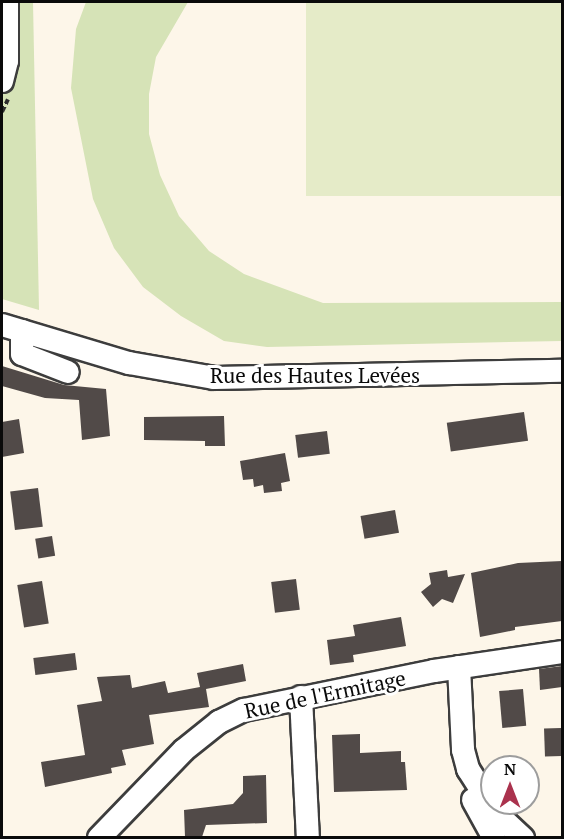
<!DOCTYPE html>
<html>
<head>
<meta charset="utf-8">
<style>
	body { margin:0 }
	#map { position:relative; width:564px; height:839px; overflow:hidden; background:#fdf6e9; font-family:"PT Serif",serif }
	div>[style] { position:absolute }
	.green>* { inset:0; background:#d6e3b7 }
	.pitch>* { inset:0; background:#e5ebc8; transform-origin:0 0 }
	.building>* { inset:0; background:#514a48; transform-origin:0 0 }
	.path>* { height:4px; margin-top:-2px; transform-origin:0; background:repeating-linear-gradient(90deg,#2c2c2c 0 6px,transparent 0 9px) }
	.roads { filter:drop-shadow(2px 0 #3d3d3d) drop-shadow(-2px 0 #3d3d3d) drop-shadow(0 2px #3d3d3d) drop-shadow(0 -2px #3d3d3d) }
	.minor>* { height:22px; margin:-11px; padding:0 11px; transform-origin:11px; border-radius:11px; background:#fff }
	span { translate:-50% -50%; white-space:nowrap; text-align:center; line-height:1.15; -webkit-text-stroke:6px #fff; paint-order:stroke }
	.street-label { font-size:21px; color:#0a0a0a }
	.frame { position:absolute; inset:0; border:3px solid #0a0a0a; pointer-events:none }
	.north { position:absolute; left:480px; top:755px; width:60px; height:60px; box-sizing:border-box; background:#fff; border:2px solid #9d9d9d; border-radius:50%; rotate:0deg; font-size:16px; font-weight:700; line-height:24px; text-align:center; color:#0a0a0a }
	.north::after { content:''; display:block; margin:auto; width:21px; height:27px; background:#aa324d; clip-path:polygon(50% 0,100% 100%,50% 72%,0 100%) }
</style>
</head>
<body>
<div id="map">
	<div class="green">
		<i style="clip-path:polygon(2px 2px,33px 2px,39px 310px,2px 299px)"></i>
		<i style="clip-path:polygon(86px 2px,188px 2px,156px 57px,149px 94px,149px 134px,160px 175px,179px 216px,209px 251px,244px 274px,323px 303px,562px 302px,562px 341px,267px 347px,224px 341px,181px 316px,143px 287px,114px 248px,93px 199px,71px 88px,76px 29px)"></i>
	</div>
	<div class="pitch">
		<i style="left:306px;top:2px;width:256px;height:194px"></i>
	</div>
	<div class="building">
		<i style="clip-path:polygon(2px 366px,64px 385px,106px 389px,110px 436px,82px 440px,79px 400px,45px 398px,2px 386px)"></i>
		<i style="left:524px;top:412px;width:29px;height:78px;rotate:82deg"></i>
		<i style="clip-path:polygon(224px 416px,225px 446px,205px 446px,205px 441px,144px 440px,144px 417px)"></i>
		<i style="clip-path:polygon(19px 419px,24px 453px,2px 457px,2px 422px)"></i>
		<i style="left:327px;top:431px;width:23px;height:32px;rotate:83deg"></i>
		<i style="clip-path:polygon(285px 453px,290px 481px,281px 483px,282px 491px,264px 493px,263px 485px,254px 487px,253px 479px,243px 480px,240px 461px)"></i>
		<i style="left:38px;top:488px;width:39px;height:28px;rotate:83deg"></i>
		<i style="left:395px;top:510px;width:23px;height:35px;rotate:80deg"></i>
		<i style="left:52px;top:536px;width:20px;height:17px;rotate:81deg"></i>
		<i style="clip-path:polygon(562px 561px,562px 621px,515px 627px,515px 630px,480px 637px,471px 573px,518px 563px)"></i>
		<i style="clip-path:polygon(447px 570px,448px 577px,465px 574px,453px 603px,442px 599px,433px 607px,421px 592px,431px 584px,429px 573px)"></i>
		<i style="left:296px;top:579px;width:31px;height:25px;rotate:83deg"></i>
		<i style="left:42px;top:581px;width:43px;height:25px;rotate:81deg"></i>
		<i style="clip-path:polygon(401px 617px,406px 646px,353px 655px,354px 662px,330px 665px,327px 640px,355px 636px,353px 625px)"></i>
		<i style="left:75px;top:653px;width:17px;height:42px;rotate:83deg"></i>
		<i style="clip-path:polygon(243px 664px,246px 681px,206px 689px,209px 707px,149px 715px,154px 744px,122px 750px,126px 765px,111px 768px,112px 773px,45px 787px,41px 762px,85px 755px,77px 705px,102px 701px,97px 677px,130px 675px,132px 688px,165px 681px,168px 693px,200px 687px,197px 673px)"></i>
		<i style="clip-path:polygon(562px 666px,562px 687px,540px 690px,539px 669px)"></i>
		<i style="left:523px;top:689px;width:37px;height:24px;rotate:85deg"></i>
		<i style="left:561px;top:728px;width:28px;height:17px;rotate:88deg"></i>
		<i style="clip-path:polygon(360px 734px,360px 753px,401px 751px,401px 762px,405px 762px,407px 790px,334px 792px,332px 735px)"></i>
		<i style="clip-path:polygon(266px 775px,267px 823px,206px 825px,202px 837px,185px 837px,184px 810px,233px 804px,243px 793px,243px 776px)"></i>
	</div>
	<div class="path">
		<i style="left:2px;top:112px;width:14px;rotate:-65deg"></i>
	</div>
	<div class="roads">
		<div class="minor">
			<i style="left:2px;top:81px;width:21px;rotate:-76deg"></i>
			<i style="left:7px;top:61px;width:59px;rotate:-90deg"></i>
			<i style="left:2px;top:325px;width:133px;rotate:16.7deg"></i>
			<i style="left:129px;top:363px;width:86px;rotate:10deg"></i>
			<i style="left:214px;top:378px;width:348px;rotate:-1.2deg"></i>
			<i style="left:22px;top:331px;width:23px;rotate:90deg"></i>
			<i style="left:22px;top:354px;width:49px;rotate:21.4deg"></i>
			<i style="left:459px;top:667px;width:83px;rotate:87.2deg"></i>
			<i style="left:463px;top:750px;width:20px;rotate:75deg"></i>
			<i style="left:468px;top:769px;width:52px;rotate:57.5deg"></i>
			<i style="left:496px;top:813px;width:37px;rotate:43deg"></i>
			<i style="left:301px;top:697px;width:141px;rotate:87.2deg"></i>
			<i style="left:473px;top:800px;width:43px;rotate:61.1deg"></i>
			<i style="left:99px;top:838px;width:122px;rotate:-46deg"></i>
			<i style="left:184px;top:750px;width:45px;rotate:-38.7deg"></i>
			<i style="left:219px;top:722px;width:28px;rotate:-26deg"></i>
			<i style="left:244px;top:710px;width:194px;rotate:-11.6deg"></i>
			<i style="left:434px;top:671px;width:129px;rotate:-8.4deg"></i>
		</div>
	</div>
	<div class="street-label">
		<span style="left:315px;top:375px">Rue des Hautes Levées</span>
		<span style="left:325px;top:694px;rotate:-12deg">Rue de l'Ermitage</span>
	</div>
	<div class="frame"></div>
	<div class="north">N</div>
</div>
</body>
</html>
